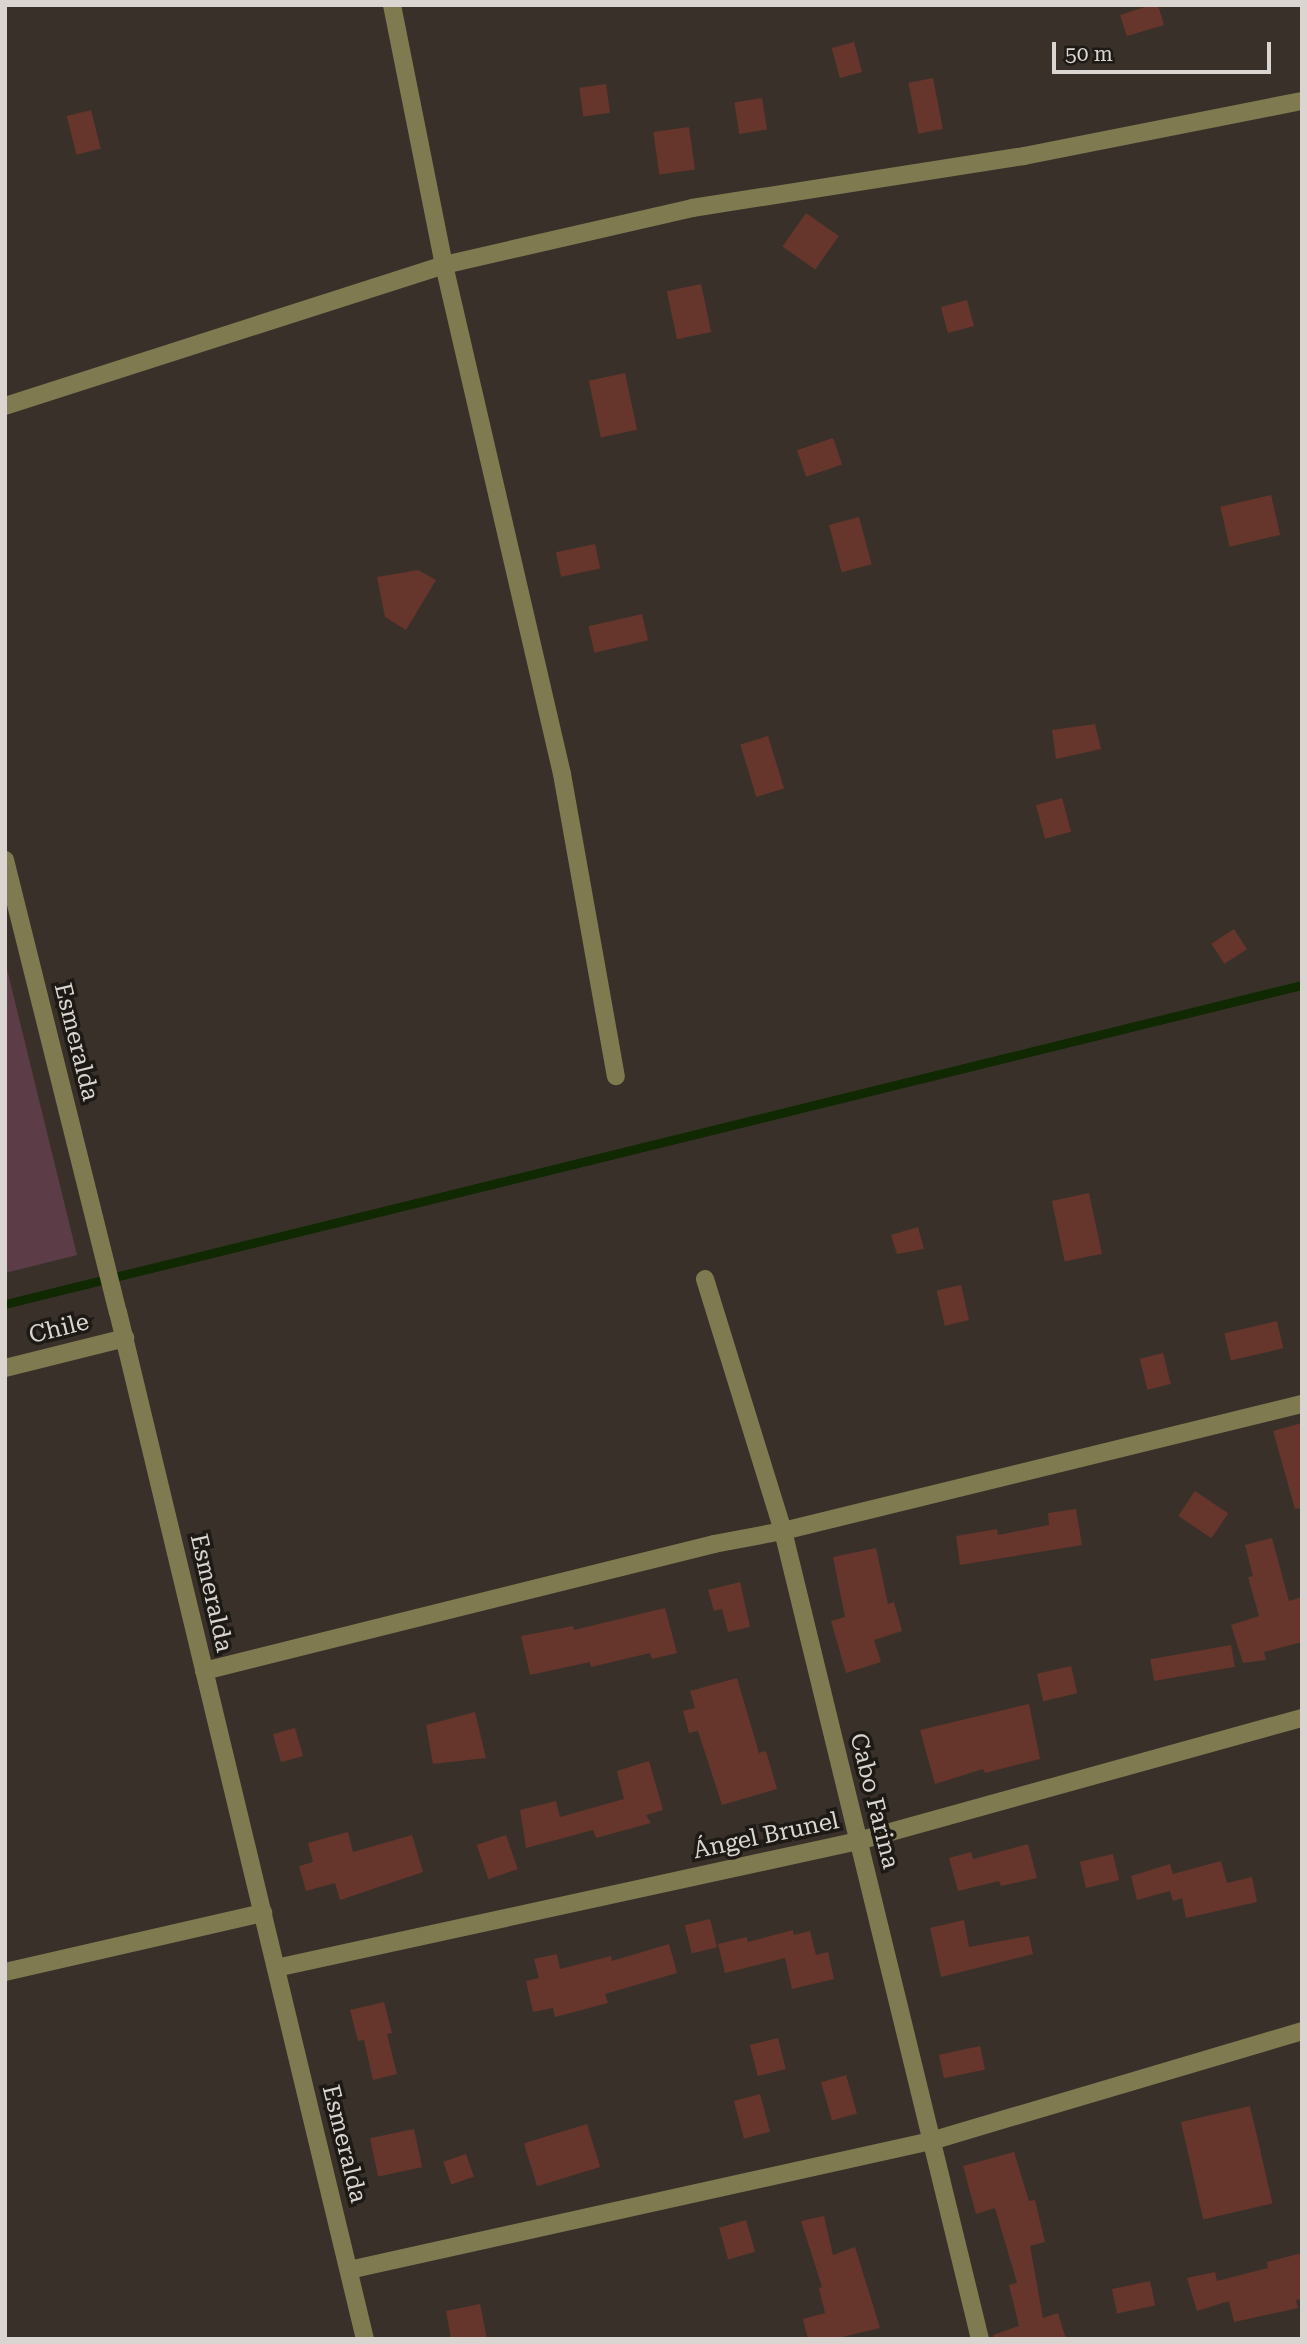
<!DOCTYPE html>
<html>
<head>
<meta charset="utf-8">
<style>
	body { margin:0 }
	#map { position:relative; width:1307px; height:2344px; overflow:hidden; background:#393129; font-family:"Roboto Serif",serif }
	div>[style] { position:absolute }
	.green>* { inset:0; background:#5c3c47 }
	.stream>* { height:9px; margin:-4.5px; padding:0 4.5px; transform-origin:4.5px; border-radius:4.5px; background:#112902 }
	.building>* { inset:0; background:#66352c; transform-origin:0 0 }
	.minor>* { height:18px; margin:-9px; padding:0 9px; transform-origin:9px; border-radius:9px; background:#807a51 }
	span { translate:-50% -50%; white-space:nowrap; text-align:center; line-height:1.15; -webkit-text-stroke:7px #1d1a16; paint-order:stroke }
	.street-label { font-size:24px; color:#dad5d0 }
	.frame { position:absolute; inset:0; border:7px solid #dad5d0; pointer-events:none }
	.scale { position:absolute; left:1052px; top:42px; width:219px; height:32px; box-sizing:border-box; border:4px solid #dad5d0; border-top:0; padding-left:9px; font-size:21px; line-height:24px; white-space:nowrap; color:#dad5d0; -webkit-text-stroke:5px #1d1a16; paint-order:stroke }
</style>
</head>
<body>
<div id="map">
	<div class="green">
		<i style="clip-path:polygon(5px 961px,77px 1255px,5px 1273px)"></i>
	</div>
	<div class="stream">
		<i style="left:5px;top:1304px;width:1336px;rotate:-13.82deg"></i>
	</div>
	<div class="building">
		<i style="clip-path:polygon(1151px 5px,1158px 5px,1164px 25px,1127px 36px,1120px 15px)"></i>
		<i style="left:854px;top:42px;width:31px;height:23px;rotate:75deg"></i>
		<i style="left:933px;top:78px;width:52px;height:25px;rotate:79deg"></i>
		<i style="left:606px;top:84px;width:29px;height:27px;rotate:82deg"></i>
		<i style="left:762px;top:98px;width:32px;height:28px;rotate:81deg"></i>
		<i style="left:91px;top:110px;width:40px;height:25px;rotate:76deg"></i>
		<i style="left:689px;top:127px;width:43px;height:36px;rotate:82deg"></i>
		<i style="left:806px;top:213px;width:40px;height:41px;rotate:35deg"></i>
		<i style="left:701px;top:284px;width:49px;height:35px;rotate:78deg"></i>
		<i style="left:967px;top:300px;width:27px;height:27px;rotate:75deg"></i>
		<i style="left:625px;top:373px;width:58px;height:37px;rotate:78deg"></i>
		<i style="left:833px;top:438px;width:28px;height:38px;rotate:71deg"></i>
		<i style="left:1271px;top:495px;width:41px;height:52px;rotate:77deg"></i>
		<i style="left:859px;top:517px;width:49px;height:31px;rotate:75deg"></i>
		<i style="left:595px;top:544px;width:25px;height:40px;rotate:78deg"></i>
		<i style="clip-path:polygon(418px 570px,436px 580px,406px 630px,385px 617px,377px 577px)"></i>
		<i style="left:642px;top:614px;width:27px;height:55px;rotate:77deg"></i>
		<i style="clip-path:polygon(1095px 724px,1101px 749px,1056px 759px,1052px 730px)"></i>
		<i style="left:768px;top:736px;width:55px;height:29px;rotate:73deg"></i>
		<i style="left:1062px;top:798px;width:35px;height:27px;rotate:75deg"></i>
		<i style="left:1234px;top:929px;width:24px;height:27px;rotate:57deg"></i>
		<i style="left:1089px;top:1193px;width:62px;height:38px;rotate:78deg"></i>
		<i style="clip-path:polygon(918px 1227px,924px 1249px,897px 1254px,891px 1235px)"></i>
		<i style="left:961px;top:1285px;width:36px;height:25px;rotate:77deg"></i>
		<i style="left:1277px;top:1321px;width:28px;height:54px;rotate:77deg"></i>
		<i style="left:1163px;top:1353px;width:32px;height:24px;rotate:76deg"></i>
		<i style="clip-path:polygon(1302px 1423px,1302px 1508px,1295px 1509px,1273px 1431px)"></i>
		<i style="left:1195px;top:1491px;width:40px;height:30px;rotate:34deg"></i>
		<i style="clip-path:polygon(1076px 1509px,1082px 1545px,960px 1565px,956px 1536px,997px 1529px,998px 1535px,1049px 1525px,1048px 1513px)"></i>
		<i style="clip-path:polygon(1272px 1538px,1289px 1601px,1302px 1597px,1302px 1642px,1264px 1652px,1266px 1660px,1243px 1663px,1231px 1625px,1259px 1616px,1248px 1577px,1253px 1576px,1245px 1545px)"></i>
		<i style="clip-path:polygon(876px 1548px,888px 1604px,894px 1602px,902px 1631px,874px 1640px,881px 1662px,846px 1673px,831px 1621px,845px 1617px,833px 1557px)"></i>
		<i style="clip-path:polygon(740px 1582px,750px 1627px,728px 1632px,722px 1609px,714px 1611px,708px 1590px)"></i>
		<i style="clip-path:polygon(665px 1608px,677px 1653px,652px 1659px,650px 1653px,591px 1667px,590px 1662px,530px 1675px,521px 1636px,573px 1626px,574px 1630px)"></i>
		<i style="left:1231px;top:1645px;width:22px;height:82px;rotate:80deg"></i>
		<i style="left:1071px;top:1666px;width:28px;height:35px;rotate:77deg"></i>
		<i style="clip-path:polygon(737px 1678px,759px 1753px,766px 1751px,777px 1789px,722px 1805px,698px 1731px,689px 1733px,683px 1711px,695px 1708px,690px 1691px)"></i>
		<i style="clip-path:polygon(1029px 1704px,1040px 1759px,985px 1773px,983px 1769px,935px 1784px,920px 1730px)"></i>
		<i style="clip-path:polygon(475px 1712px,486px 1758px,433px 1764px,426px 1725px)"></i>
		<i style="left:295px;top:1728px;width:29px;height:23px;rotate:74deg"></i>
		<i style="clip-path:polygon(649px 1761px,663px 1810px,646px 1815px,651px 1823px,596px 1838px,593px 1830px,526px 1848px,520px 1810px,556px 1801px,560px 1817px,624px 1799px,617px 1771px)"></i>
		<i style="clip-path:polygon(348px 1832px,353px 1852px,412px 1835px,423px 1872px,340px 1900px,335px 1883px,306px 1891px,299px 1866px,313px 1862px,308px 1843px)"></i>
		<i style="left:506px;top:1835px;width:36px;height:31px;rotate:71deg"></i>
		<i style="clip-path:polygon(1028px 1844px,1037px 1878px,1001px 1886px,999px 1881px,958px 1891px,949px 1858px,971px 1852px,973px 1859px)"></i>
		<i style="left:1113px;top:1854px;width:27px;height:34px;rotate:77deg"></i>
		<i style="clip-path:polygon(1221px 1861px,1227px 1883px,1252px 1877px,1257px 1902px,1186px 1918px,1182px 1898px,1173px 1901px,1170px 1891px,1137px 1900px,1131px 1876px,1170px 1864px,1173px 1874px)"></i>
		<i style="left:710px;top:1919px;width:29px;height:26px;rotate:76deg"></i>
		<i style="clip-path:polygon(964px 1920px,969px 1947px,1029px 1936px,1033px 1954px,941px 1977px,930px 1928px)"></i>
		<i style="clip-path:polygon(793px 1930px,794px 1935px,810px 1931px,816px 1955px,828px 1952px,834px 1979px,792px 1989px,785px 1958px,725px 1973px,718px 1944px,747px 1937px,748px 1942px)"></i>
		<i style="clip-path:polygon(669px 1944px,677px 1973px,605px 1994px,608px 2003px,555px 2017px,553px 2008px,533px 2012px,526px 1981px,539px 1978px,534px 1959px,557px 1954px,560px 1969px,611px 1956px,612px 1961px)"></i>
		<i style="clip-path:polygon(384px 2002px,392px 2033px,387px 2034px,397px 2074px,373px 2080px,364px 2040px,358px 2041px,350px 2010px)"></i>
		<i style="left:778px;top:2038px;width:32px;height:29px;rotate:76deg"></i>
		<i style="left:980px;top:2046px;width:24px;height:42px;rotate:78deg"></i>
		<i style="left:846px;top:2075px;width:40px;height:26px;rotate:74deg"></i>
		<i style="left:760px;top:2094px;width:39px;height:27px;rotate:75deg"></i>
		<i style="left:1250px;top:2106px;width:100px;height:71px;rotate:77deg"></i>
		<i style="left:587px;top:2124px;width:45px;height:66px;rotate:73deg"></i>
		<i style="left:414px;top:2129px;width:39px;height:45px;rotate:78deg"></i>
		<i style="clip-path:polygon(1014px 2152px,1029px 2201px,1035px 2200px,1045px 2242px,1030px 2246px,1043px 2318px,1058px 2313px,1066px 2339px,994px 2339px,993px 2335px,1019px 2326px,1009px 2285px,1017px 2283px,995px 2208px,976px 2214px,963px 2166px)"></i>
		<i style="left:466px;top:2154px;width:24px;height:24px;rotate:71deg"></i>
		<i style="clip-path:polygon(824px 2216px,833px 2255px,855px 2247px,880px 2328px,834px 2339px,808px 2339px,803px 2319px,825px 2313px,819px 2288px,822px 2287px,801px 2221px)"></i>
		<i style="left:746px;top:2220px;width:33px;height:28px;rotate:74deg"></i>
		<i style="clip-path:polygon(1302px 2253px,1302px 2299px,1296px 2300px,1298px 2308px,1234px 2322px,1229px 2301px,1197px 2311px,1187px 2278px,1215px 2272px,1217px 2281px,1268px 2268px,1267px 2262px)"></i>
		<i style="left:1150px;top:2281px;width:25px;height:39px;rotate:78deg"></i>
		<i style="clip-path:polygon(480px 2304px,487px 2339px,451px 2339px,446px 2311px)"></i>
	</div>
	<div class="minor">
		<i style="left:392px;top:5px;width:265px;rotate:78.7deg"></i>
		<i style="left:444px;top:265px;width:522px;rotate:76.95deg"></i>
		<i style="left:562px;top:774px;width:307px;rotate:79.9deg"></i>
		<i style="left:5px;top:406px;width:461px;rotate:-17.8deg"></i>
		<i style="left:444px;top:265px;width:254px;rotate:-12.9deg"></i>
		<i style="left:692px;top:208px;width:336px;rotate:-8.9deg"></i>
		<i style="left:1024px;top:156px;width:283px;rotate:-11.2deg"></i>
		<i style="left:5px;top:860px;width:466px;rotate:76deg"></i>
		<i style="left:118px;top:1312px;width:1056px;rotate:76.48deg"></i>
		<i style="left:705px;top:1279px;width:264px;rotate:72.8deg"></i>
		<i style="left:783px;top:1531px;width:832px;rotate:76.3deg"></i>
		<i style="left:5px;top:1368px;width:124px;rotate:-14deg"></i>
		<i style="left:204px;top:1671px;width:526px;rotate:-13.98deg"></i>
		<i style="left:714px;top:1544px;width:70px;rotate:-10.7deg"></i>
		<i style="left:783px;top:1531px;width:534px;rotate:-13.75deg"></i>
		<i style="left:276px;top:1968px;width:596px;rotate:-12.31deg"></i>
		<i style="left:858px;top:1841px;width:461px;rotate:-15.5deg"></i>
		<i style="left:5px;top:1972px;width:265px;rotate:-12.9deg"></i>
		<i style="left:349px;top:2270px;width:596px;rotate:-12.5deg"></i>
		<i style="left:931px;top:2141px;width:387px;rotate:-16.5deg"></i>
	</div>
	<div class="street-label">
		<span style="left:76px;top:1042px;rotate:76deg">Esmeralda</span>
		<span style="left:59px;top:1329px;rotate:-14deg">Chile</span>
		<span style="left:211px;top:1593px;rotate:77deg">Esmeralda</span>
		<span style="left:874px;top:1801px;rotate:76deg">Cabo Farina</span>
		<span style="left:766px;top:1836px;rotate:-12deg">Ángel Brunel</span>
		<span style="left:344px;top:2144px;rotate:76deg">Esmeralda</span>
	</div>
	<div class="frame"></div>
	<div class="scale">50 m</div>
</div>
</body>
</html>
